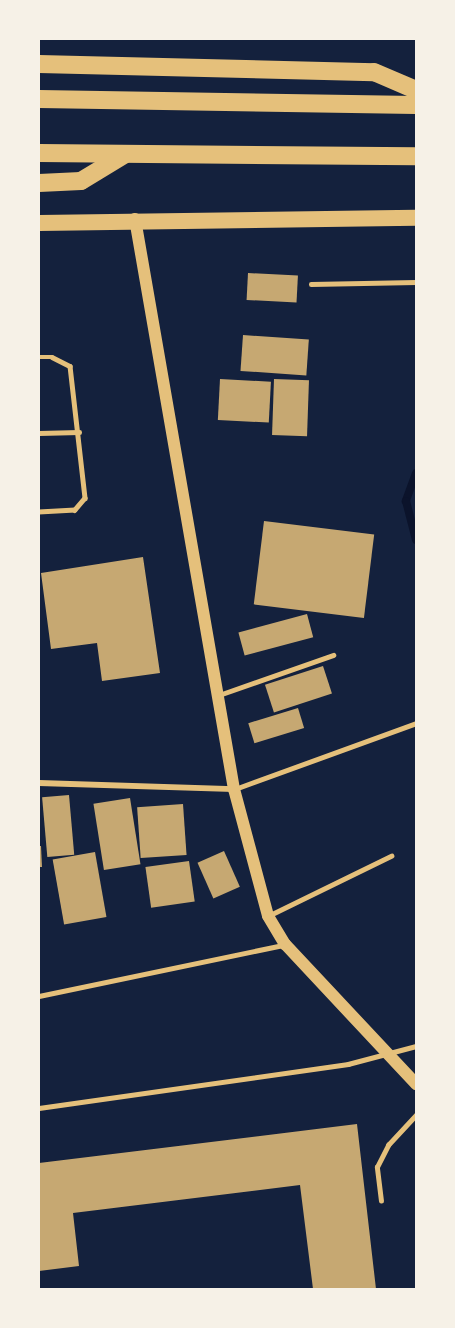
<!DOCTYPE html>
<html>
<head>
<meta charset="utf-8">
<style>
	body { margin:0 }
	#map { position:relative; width:455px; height:1328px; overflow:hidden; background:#14213d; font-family:"PT Sans Narrow",sans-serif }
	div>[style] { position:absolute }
	.stream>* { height:8px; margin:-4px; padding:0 4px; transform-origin:4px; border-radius:4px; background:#0b132b }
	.building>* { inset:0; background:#c6a872; transform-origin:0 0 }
	.service>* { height:4.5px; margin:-2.25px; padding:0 2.25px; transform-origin:2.25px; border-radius:2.25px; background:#e5c07b }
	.minor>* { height:6px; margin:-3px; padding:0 3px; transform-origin:3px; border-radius:3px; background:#e5c07b }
	.secondary>* { height:12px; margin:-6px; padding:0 6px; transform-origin:6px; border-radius:6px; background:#e5c07b }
	.trunk>* { height:16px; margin:-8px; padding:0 8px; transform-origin:8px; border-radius:8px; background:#e5c07b }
	.motorway>* { height:18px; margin:-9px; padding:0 9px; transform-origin:9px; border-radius:9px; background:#e5c07b }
	span { translate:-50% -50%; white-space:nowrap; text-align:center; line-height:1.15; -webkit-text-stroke:6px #f6f1e7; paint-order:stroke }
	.frame { position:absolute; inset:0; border:40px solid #f6f1e7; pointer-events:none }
</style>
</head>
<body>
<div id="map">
	<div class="stream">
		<i style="left:416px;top:473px;width:30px;rotate:110deg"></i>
		<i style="left:406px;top:501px;width:40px;rotate:75.6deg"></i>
	</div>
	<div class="building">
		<i style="left:248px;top:273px;width:50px;height:27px;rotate:3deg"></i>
		<i style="left:243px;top:335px;width:66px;height:36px;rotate:4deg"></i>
		<i style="left:220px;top:379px;width:51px;height:41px;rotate:3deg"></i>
		<i style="left:274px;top:379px;width:35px;height:56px;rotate:2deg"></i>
		<i style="left:264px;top:521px;width:111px;height:84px;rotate:7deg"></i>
		<i style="clip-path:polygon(143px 557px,160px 673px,102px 681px,97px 643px,51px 649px,41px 573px)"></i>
		<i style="left:307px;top:614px;width:24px;height:71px;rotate:75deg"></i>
		<i style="left:323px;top:666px;width:29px;height:61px;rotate:72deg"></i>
		<i style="left:298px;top:708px;width:21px;height:52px;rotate:73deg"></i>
		<i style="left:69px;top:795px;width:60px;height:27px;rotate:85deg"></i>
		<i style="left:130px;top:798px;width:67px;height:37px;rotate:81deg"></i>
		<i style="left:183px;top:804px;width:51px;height:46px;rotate:86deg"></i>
		<i style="clip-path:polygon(39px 846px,41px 846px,42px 867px,39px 867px)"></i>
		<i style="left:224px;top:851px;width:39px;height:29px;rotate:66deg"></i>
		<i style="left:95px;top:852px;width:66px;height:43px;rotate:80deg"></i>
		<i style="left:189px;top:861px;width:41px;height:44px;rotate:82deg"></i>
		<i style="clip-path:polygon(357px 1124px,376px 1289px,313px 1289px,300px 1185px,73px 1213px,79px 1266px,39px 1271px,39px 1163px)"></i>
	</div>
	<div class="service">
		<i style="left:311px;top:284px;width:105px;rotate:-1.1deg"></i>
		<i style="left:39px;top:357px;width:13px"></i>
		<i style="left:52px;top:357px;width:20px;rotate:27deg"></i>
		<i style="left:70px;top:366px;width:133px;rotate:83.5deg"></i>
		<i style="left:85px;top:498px;width:16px;rotate:130deg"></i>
		<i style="left:75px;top:510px;width:36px;rotate:177deg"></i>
		<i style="left:39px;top:433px;width:40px;rotate:-1.4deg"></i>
		<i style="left:219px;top:695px;width:121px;rotate:-19.3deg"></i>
		<i style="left:235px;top:789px;width:193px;rotate:-20deg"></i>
		<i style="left:270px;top:915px;width:135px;rotate:-26deg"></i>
		<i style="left:39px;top:996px;width:249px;rotate:-11.8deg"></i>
		<i style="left:39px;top:1108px;width:312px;rotate:-8.1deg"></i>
		<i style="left:348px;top:1064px;width:70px;rotate:-14.8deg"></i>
		<i style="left:381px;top:1201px;width:34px;rotate:-97deg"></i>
		<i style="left:377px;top:1167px;width:25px;rotate:-63deg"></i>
		<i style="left:388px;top:1145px;width:41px;rotate:-47deg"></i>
	</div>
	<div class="minor">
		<i style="left:39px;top:783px;width:195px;rotate:1.8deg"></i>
	</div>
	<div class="secondary">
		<i style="left:135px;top:219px;width:579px;rotate:80.15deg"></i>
		<i style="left:234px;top:789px;width:131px;rotate:75deg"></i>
		<i style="left:268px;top:916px;width:33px;rotate:59deg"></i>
		<i style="left:285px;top:944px;width:192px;rotate:46.9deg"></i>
	</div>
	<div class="trunk">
		<i style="left:39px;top:223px;width:377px;rotate:-0.8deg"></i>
	</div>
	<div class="motorway">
		<i style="left:39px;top:64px;width:335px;rotate:1.4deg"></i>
		<i style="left:374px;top:72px;width:46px;rotate:23.2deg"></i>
		<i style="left:39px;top:99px;width:377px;rotate:0.9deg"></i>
		<i style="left:39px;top:153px;width:377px;rotate:0.5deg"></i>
		<i style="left:39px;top:183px;width:42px;rotate:-2.7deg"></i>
		<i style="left:81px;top:181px;width:50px;rotate:-31.2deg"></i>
	</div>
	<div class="frame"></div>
</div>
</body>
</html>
